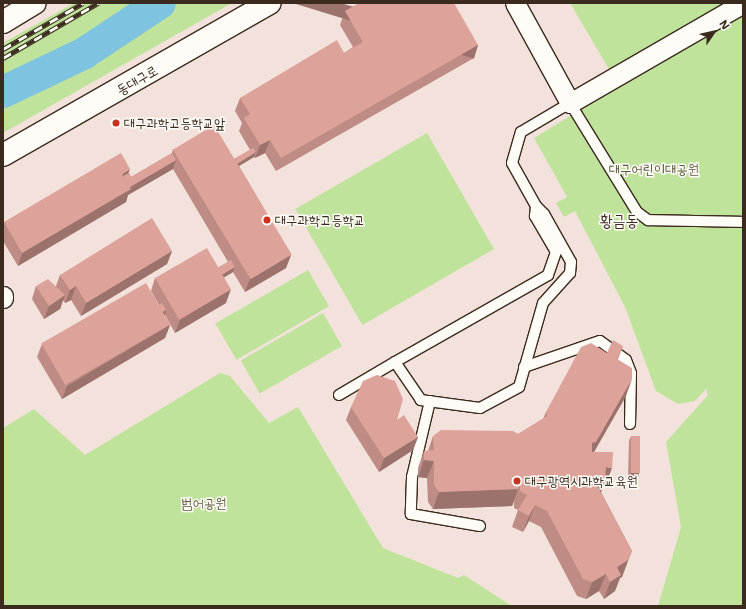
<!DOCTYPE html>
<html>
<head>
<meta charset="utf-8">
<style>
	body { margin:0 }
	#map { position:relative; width:746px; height:609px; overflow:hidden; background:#f3e1db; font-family:"Shantell Sans","Poor Story",sans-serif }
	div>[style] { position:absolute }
	.green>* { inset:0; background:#c0e39c; transform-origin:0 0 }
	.river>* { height:32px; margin:-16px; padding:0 16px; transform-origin:16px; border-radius:16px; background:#7ec3df }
	.roads { filter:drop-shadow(1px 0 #3b2a1e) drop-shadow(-1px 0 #3b2a1e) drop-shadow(0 1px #3b2a1e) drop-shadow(0 -1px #3b2a1e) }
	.lane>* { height:10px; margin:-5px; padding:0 5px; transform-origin:5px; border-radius:5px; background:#fdfcf7 }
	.street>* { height:19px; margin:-9.5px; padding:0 9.5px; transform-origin:9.5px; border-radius:9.5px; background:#fdfcf7 }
	.secondary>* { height:22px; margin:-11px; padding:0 11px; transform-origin:11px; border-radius:11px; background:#fdfcf7 }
	.rail>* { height:4.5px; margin-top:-2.25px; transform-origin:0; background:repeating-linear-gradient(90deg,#fdfcf7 0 9px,#3b2a1e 0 18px); box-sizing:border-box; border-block:1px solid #3b2a1e }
	.wall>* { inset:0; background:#be8c84 }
	.shaded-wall>* { inset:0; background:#9b726c; transform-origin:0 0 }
	.building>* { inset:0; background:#dda39a; transform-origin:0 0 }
	.dots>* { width:11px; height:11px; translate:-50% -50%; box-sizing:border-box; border:2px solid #fdfcf7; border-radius:50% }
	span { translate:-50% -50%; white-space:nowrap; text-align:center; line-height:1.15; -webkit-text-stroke:3px #fdfcf7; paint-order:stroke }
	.street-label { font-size:14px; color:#3b2a1e }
	.poi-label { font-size:14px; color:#3b2a1e }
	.left { translate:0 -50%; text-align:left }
	.park-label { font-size:14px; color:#5c583e }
	.quarter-label { font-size:16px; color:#3b2a1e }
	.frame { position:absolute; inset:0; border:4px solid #3b2a1e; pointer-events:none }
	.north { position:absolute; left:694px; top:12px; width:40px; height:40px; -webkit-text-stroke:3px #fdfcf7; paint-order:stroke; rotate:56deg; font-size:11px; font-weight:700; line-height:16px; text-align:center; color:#3b2a1e }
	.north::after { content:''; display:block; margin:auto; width:14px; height:18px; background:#3b2a1e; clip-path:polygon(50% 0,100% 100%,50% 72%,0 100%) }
</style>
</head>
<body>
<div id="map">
	<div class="green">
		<i style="clip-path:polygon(74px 3px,232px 3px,3px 133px,3px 43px)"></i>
		<i style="clip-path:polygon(570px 3px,743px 3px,743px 606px,658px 606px,681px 527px,666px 442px,708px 395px,706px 389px,695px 401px,678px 404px,656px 391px,625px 307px,575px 211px,564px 217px,556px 203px,567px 197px,534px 138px,619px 86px)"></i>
		<i style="left:427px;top:133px;width:134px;height:152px;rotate:60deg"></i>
		<i style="left:308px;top:270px;width:42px;height:107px;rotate:60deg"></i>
		<i style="left:323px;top:313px;width:38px;height:95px;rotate:60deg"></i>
		<i style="clip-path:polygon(220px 373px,230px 376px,269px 423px,298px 407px,383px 548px,458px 578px,464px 575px,512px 606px,3px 606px,3px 428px,34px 409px,85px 455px)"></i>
	</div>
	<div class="river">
		<i style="left:3px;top:92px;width:89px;rotate:-25.4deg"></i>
		<i style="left:83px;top:54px;width:92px;rotate:-33.5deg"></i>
	</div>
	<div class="roads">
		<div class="lane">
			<i style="left:536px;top:206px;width:49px;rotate:-119.2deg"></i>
			<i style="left:512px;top:163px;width:32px;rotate:-74deg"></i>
			<i style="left:521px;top:132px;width:57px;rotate:-30.6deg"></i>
			<i style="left:570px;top:103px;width:128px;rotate:58.4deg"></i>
			<i style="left:637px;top:212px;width:14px;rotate:36deg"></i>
			<i style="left:648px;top:220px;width:95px;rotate:1.2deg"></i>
			<i style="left:524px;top:367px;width:80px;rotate:-18.9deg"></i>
			<i style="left:600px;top:341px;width:32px;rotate:36deg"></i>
			<i style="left:626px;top:360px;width:14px;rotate:69deg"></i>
			<i style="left:631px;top:373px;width:51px;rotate:91.1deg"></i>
			<i style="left:339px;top:395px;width:65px;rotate:-30.5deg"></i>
			<i style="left:395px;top:362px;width:176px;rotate:-29.6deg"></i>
			<i style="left:548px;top:275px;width:24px;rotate:-71deg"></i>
			<i style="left:556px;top:252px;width:42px;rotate:-120.3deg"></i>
			<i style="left:535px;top:216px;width:10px;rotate:-84deg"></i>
			<i style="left:536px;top:206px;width:11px;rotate:45deg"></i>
			<i style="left:544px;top:214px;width:55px;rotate:60.6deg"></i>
			<i style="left:571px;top:262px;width:11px;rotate:95deg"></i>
			<i style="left:570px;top:273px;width:40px;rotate:132deg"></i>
			<i style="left:543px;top:303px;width:87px;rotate:105.9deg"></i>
			<i style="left:519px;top:387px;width:44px;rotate:151.7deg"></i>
			<i style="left:480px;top:408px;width:60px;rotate:-172.3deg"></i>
			<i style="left:421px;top:400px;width:46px;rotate:-124.4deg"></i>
			<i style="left:430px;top:401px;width:78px;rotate:103.3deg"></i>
			<i style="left:412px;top:477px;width:37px;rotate:92deg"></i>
			<i style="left:411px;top:514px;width:70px;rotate:9.9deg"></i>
		</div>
		<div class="street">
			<i style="left:515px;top:3px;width:114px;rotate:61.2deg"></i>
			<i style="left:570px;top:103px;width:200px;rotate:-30deg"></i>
			<i style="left:3px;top:296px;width:2px;rotate:90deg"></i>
		</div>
		<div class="secondary">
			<i style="left:3px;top:22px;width:37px;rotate:-31deg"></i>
			<i style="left:3px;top:155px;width:307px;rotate:-29.7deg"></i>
		</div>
	</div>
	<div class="rail">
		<i style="left:3px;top:49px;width:92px;rotate:-29.9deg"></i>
		<i style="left:3px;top:58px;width:110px;rotate:-30.1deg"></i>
	</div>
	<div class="wall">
		<i style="clip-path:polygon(345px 11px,478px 45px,474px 58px,276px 171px,265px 153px,255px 158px,254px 157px,239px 166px,291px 255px,286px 268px,245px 292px,233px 272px,224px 277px,226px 303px,175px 333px,165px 315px,164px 315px,170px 325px,165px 338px,62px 399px,37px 357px,42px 344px,159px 305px,151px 291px,155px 278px,218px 268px,228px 262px,173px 169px,128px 195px,126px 202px,18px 266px,3px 241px,3px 226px,4px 222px,129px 173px,131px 177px,172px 153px,173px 149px,234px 159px,250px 150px,239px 131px,242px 123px,235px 111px,240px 98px,344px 53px,353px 47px,340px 25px)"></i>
		<i style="clip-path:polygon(172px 251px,167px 264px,81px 316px,71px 300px,65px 303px,63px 300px,60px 309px,44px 319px,32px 299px,36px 286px,56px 286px,60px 275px)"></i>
		<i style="clip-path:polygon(623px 346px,618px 359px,626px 396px,594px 452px,606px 484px,604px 484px,601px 492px,632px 551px,622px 577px,620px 578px,615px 591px,604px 599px,599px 591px,586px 599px,577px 596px,541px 527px,529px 521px,523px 532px,512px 527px,518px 510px,514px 508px,514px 501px,512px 506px,433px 509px,428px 502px,427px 478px,418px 477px,418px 468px,424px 451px,428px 451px,433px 436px,518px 434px,543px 419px,546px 412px,607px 353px)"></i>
		<i style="clip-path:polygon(351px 407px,397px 420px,418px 437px,413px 450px,379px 472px,346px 420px)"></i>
		<i style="clip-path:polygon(631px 436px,639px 473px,637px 478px,628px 478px,629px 441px)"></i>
	</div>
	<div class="shaded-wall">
		<i style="left:478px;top:45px;width:14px;height:227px;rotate:107deg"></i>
		<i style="clip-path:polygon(270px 140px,265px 153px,255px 158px,260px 145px)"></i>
		<i style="clip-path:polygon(256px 152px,254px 157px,229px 172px,231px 167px)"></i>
		<i style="clip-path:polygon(176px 160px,173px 169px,128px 195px,126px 202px,18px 266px,22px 253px,127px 189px)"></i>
		<i style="clip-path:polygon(130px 169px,125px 182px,122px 174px)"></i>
		<i style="clip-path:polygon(172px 251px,167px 264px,81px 316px,86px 303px)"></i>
		<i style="clip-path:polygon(291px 255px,286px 268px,245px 292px,250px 279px)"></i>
		<i style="clip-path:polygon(235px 267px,233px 272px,215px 283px,217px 278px)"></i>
		<i style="clip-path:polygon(76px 286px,71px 300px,65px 303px,70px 290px)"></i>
		<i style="clip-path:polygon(231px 289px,226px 303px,175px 333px,180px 320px)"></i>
		<i style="clip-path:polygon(65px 295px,60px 309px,44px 319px,49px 306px)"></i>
		<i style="clip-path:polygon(166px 310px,165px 315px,155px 320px,157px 316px)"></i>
		<i style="clip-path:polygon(170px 325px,165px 338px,62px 399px,67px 386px)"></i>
		<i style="clip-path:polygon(632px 379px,626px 396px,590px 459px,592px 443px)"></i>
		<i style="clip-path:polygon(418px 437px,413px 450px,379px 472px,384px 458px)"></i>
		<i style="clip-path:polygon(424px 460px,434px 461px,427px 478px,418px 477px)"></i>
		<i style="clip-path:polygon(606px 467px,612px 468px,606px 484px,604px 484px,599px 497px,594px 480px)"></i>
		<i style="clip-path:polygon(630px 473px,639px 473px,637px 478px,628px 478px)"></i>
		<i style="clip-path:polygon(518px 489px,512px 506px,433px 509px,439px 492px)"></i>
		<i style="clip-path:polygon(535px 505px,529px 521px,523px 532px,529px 516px)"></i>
		<i style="clip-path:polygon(628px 560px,622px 577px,620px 578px,615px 591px,604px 599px,610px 582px,617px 567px)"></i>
		<i style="clip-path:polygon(606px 574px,599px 591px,586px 599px,592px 582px)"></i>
	</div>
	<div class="building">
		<i style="clip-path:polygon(359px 3px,454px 3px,478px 45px,281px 158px,270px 140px,260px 145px,244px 118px,250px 114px,240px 98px,337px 40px,344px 53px,363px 42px,345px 11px)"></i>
		<i style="left:214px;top:125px;width:151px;height:48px;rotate:59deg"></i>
		<i style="clip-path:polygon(253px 148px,256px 152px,237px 164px,234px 159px)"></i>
		<i style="clip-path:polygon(121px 153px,130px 169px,122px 174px,131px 189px,22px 253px,4px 222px)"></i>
		<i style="clip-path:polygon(172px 153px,176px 160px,130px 187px,123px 176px,129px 173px,131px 177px)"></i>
		<i style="clip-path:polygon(152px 218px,172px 251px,86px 303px,76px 286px,70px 290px,60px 275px)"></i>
		<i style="left:207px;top:248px;width:48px;height:60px;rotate:60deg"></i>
		<i style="left:231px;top:260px;width:8px;height:15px;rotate:60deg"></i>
		<i style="clip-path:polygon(48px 279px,65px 295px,49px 306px,36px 286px)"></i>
		<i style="left:146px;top:283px;width:48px;height:121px;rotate:60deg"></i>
		<i style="left:162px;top:303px;width:8px;height:4px;rotate:60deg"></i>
		<i style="clip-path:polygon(613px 340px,623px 346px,617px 359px,632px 368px,632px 379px,596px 442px,592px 443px,592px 452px,613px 452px,612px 468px,606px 467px,605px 480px,594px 480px,632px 551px,628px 560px,617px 567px,621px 575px,610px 582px,606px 574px,592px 582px,583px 579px,547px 511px,535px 505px,529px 516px,518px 510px,527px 495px,520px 491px,520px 483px,518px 489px,439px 492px,434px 485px,434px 461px,424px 460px,424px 451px,434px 450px,433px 436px,441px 430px,513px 431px,518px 434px,547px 416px,546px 412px,581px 347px,591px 343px,607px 353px)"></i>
		<i style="clip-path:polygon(377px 375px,395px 381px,403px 399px,397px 420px,404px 415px,418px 437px,384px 458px,351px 407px,363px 381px)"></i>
		<i style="left:631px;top:436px;width:9px;height:37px"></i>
	</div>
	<div class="dots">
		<i style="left:116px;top:123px;background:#c8321e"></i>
		<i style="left:267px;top:220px;background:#c8321e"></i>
		<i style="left:517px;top:481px;background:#c8321e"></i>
	</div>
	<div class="street-label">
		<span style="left:137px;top:80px;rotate:-30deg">동대구로</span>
	</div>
	<div class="poi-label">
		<span class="left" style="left:124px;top:123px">대구과학고등학교앞</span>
		<span class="left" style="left:275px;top:220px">대구과학고등학교</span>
		<span class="left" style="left:525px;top:481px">대구광역시과학교육원</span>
	</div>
	<div class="park-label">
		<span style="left:654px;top:169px">대구어린이대공원</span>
		<span style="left:204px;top:503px">범어공원</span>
	</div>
	<div class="quarter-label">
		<span style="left:619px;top:221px">황금동</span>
	</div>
	<div class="frame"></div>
	<div class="north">N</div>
</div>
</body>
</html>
